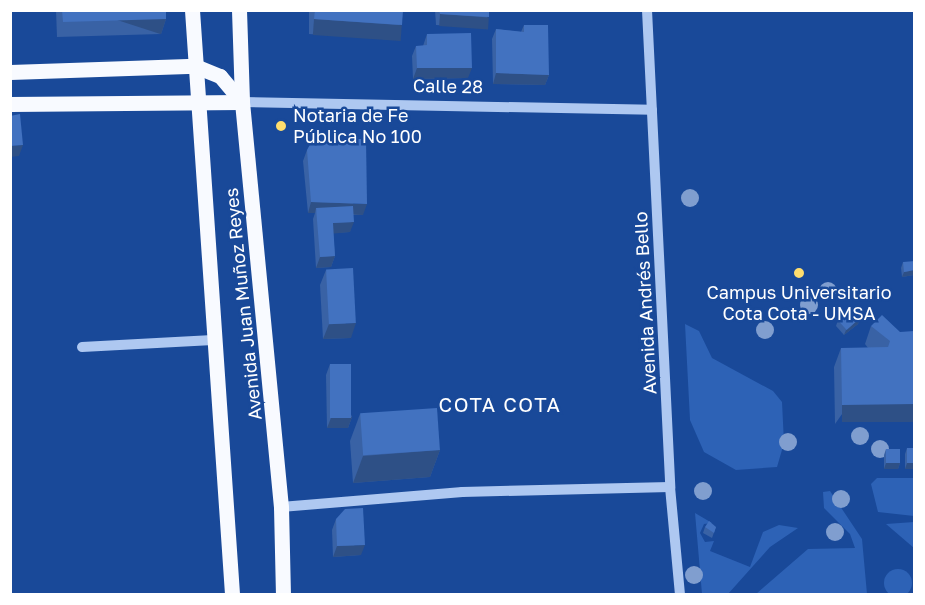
<!DOCTYPE html>
<html>
<head>
<meta charset="utf-8">
<style>
	body { margin:0 }
	#map { position:relative; width:925px; height:605px; overflow:hidden; background:#194999; font-family:"Golos Text",sans-serif }
	div>[style] { position:absolute }
	.green>* { inset:0; background:#2d62b6 }
	.round { border-radius:50% }
	.minor>* { height:10px; margin:-5px; padding:0 5px; transform-origin:5px; border-radius:5px; background:#aec8f1 }
	.major>* { height:15px; margin:-7.5px; padding:0 7.5px; transform-origin:7.5px; border-radius:7.5px; background:#f8faff }
	.trees>* { width:18px; height:18px; margin:-9px; border-radius:50%; background:#809ecf }
	.wall>* { inset:0; background:#3962a5 }
	.shaded-wall>* { inset:0; background:#2e5086; transform-origin:0 0 }
	.building>* { inset:0; background:#4272c0; transform-origin:0 0 }
	.dots>* { width:16px; height:16px; translate:-50% -50%; box-sizing:border-box; border:3px solid #194999; border-radius:50% }
	span { translate:-50% -50%; white-space:nowrap; text-align:center; line-height:1.15; -webkit-text-stroke:5px #194999; paint-order:stroke }
	.street-label { font-size:18px; color:#fff }
	.poi-label { font-size:18px; color:#fff }
	.left { translate:0 -50%; text-align:left }
	.neighbourhood-label { font-size:20px; color:#fff; letter-spacing:1.5px }
	.frame { position:absolute; inset:0; border:12px solid #fff; pointer-events:none }
</style>
</head>
<body>
<div id="map">
	<div class="green">
		<i style="clip-path:polygon(685px 324px,699px 331px,712px 358px,773px 391px,782px 402px,784px 443px,777px 467px,736px 470px,704px 452px,690px 420px)"></i>
		<i style="clip-path:polygon(877px 478px,914px 478px,914px 516px,878px 512px,871px 484px)"></i>
		<i style="clip-path:polygon(830px 491px,862px 539px,867px 594px,756px 594px,808px 549px,855px 548px,850px 534px,824px 508px,823px 492px)"></i>
		<i style="clip-path:polygon(695px 513px,712px 523px,704px 524px,700px 533px,705px 542px,714px 541px,710px 551px,750px 567px,763px 532px,779px 525px,798px 528px,770px 547px,728px 594px,702px 594px)"></i>
		<i style="clip-path:polygon(914px 522px,914px 548px,886px 524px)"></i>
		<i class="round" style="left:884px;top:569px;width:28px;height:28px"></i>
	</div>
	<div class="minor">
		<i style="left:647px;top:10px;width:478px;rotate:87.2deg"></i>
		<i style="left:670px;top:487px;width:107px;rotate:84.7deg"></i>
		<i style="left:242px;top:102px;width:410px;rotate:1.1deg"></i>
		<i style="left:82px;top:347px;width:131px;rotate:-3.1deg"></i>
		<i style="left:281px;top:507px;width:182px;rotate:-4.7deg"></i>
		<i style="left:462px;top:492px;width:208px;rotate:-1.4deg"></i>
	</div>
	<div class="major">
		<i style="left:192px;top:10px;width:585px;rotate:86.08deg"></i>
		<i style="left:239px;top:10px;width:92px;rotate:88.1deg"></i>
		<i style="left:242px;top:102px;width:407px;rotate:84.5deg"></i>
		<i style="left:281px;top:507px;width:87px;rotate:88.7deg"></i>
		<i style="left:10px;top:72px;width:185px;rotate:-1.9deg"></i>
		<i style="left:195px;top:66px;width:27px;rotate:22deg"></i>
		<i style="left:220px;top:76px;width:34px;rotate:50deg"></i>
		<i style="left:10px;top:104px;width:232px;rotate:-0.5deg"></i>
	</div>
	<div class="trees">
		<i style="left:690px;top:198px"></i>
		<i style="left:828px;top:291px"></i>
		<i style="left:809px;top:305px"></i>
		<i style="left:765px;top:330px"></i>
		<i style="left:860px;top:436px"></i>
		<i style="left:788px;top:442px"></i>
		<i style="left:880px;top:449px"></i>
		<i style="left:703px;top:491px"></i>
		<i style="left:841px;top:499px"></i>
		<i style="left:835px;top:532px"></i>
		<i style="left:694px;top:575px"></i>
	</div>
	<div class="wall">
		<i style="clip-path:polygon(56px 10px,166px 10px,166px 19px,161px 34px,57px 37px)"></i>
		<i style="clip-path:polygon(309px 10px,403px 10px,396px 40px,309px 34px)"></i>
		<i style="clip-path:polygon(435px 10px,489px 10px,485px 28px,436px 25px)"></i>
		<i style="clip-path:polygon(524px 25px,549px 75px,545px 85px,493px 84px,492px 39px,496px 29px,521px 32px)"></i>
		<i style="clip-path:polygon(427px 34px,468px 78px,413px 79px,412px 56px,416px 46px,423px 46px)"></i>
		<i style="clip-path:polygon(307px 150px,363px 215px,353px 215px,350px 232px,333px 233px,335px 256px,331px 267px,316px 268px,313px 219px,315px 213px,308px 213px,303px 161px)"></i>
		<i style="clip-path:polygon(903px 262px,914px 275px,902px 277px,901px 268px)"></i>
		<i style="clip-path:polygon(326px 270px,351px 338px,323px 339px,320px 285px)"></i>
		<i style="clip-path:polygon(860px 318px,858px 324px,844px 335px,836px 326px,838px 320px)"></i>
		<i style="clip-path:polygon(871px 326px,900px 332px,835px 424px,834px 367px,841px 348px,868px 348px,865px 344px)"></i>
		<i style="clip-path:polygon(330px 364px,352px 417px,348px 428px,327px 428px,326px 375px)"></i>
		<i style="clip-path:polygon(360px 414px,440px 450px,430px 477px,353px 483px,350px 441px)"></i>
		<i style="clip-path:polygon(907px 448px,915px 448px,915px 469px,905px 469px,905px 454px)"></i>
		<i style="clip-path:polygon(886px 449px,900px 463px,898px 469px,884px 469px,884px 455px)"></i>
		<i style="clip-path:polygon(336px 519px,361px 555px,333px 557px,332px 530px)"></i>
		<i style="clip-path:polygon(705px 527px,716px 527px,712px 538px,703px 533px)"></i>
	</div>
	<div class="shaded-wall">
		<i style="left:440px;top:14px;width:49px;height:12px;rotate:4deg"></i>
		<i style="left:166px;top:19px;width:16px;height:103px;rotate:108deg"></i>
		<i style="left:314px;top:19px;width:88px;height:16px;rotate:4deg"></i>
		<i style="clip-path:polygon(417px 68px,472px 68px,468px 78px,413px 79px)"></i>
		<i style="clip-path:polygon(496px 73px,549px 75px,545px 85px,493px 84px)"></i>
		<i style="clip-path:polygon(23px 145px,19px 156px,10px 157px,10px 146px)"></i>
		<i style="clip-path:polygon(311px 202px,367px 204px,363px 215px,317px 213px,316px 208px,315px 213px,308px 213px)"></i>
		<i style="clip-path:polygon(354px 222px,350px 232px,329px 234px,333px 223px)"></i>
		<i style="clip-path:polygon(335px 256px,331px 267px,316px 268px,320px 257px)"></i>
		<i style="clip-path:polygon(915px 270px,914px 275px,902px 277px,904px 272px)"></i>
		<i style="clip-path:polygon(860px 318px,858px 324px,844px 335px,846px 330px)"></i>
		<i style="clip-path:polygon(356px 323px,351px 338px,323px 339px,329px 324px)"></i>
		<i style="left:915px;top:404px;width:18px;height:73px;rotate:90deg"></i>
		<i style="clip-path:polygon(352px 417px,348px 428px,327px 428px,331px 418px)"></i>
		<i style="clip-path:polygon(440px 450px,430px 477px,353px 483px,363px 456px)"></i>
		<i style="clip-path:polygon(886px 463px,900px 463px,898px 469px,884px 469px)"></i>
		<i style="clip-path:polygon(907px 463px,915px 463px,915px 469px,905px 469px)"></i>
		<i style="clip-path:polygon(365px 545px,361px 555px,333px 557px,337px 546px)"></i>
	</div>
	<div class="building">
		<i style="clip-path:polygon(62px 10px,166px 10px,166px 19px,63px 22px)"></i>
		<i style="clip-path:polygon(315px 10px,403px 10px,402px 25px,314px 19px)"></i>
		<i style="clip-path:polygon(439px 10px,489px 10px,489px 17px,440px 14px)"></i>
		<i style="clip-path:polygon(524px 25px,548px 25px,549px 75px,496px 73px,496px 29px,524px 32px)"></i>
		<i style="clip-path:polygon(471px 33px,472px 68px,417px 68px,416px 46px,427px 45px,427px 34px)"></i>
		<i style="clip-path:polygon(20px 114px,23px 145px,10px 146px,10px 116px)"></i>
		<i style="clip-path:polygon(313px 139px,366px 139px,367px 204px,311px 202px,307px 150px)"></i>
		<i style="clip-path:polygon(353px 206px,354px 222px,333px 223px,335px 256px,320px 257px,316px 208px)"></i>
		<i style="clip-path:polygon(915px 261px,915px 270px,904px 272px,903px 262px)"></i>
		<i style="left:353px;top:268px;width:55px;height:27px;rotate:87deg"></i>
		<i style="left:852px;top:309px;width:12px;height:18px;rotate:48deg"></i>
		<i style="clip-path:polygon(882px 315px,900px 332px,914px 331px,915px 404px,842px 405px,841px 348px,888px 347px,890px 341px,871px 326px)"></i>
		<i style="left:330px;top:364px;width:21px;height:54px"></i>
		<i style="left:437px;top:408px;width:42px;height:77px;rotate:86deg"></i>
		<i style="left:907px;top:448px;width:8px;height:15px"></i>
		<i style="left:886px;top:449px;width:14px;height:14px"></i>
		<i style="clip-path:polygon(363px 508px,365px 545px,337px 546px,336px 519px,345px 509px)"></i>
		<i style="clip-path:polygon(709px 521px,716px 527px,714px 533px,705px 527px)"></i>
	</div>
	<div class="dots">
		<i style="left:281px;top:126px;background:#ffde6e"></i>
		<i style="left:799px;top:273px;background:#ffde6e"></i>
	</div>
	<div class="street-label">
		<span style="left:448px;top:86px;rotate:1deg">Calle 28</span>
		<span style="left:645px;top:303px;rotate:-93deg">Avenida Andrés Bello</span>
		<span style="left:243px;top:304px;rotate:-96deg">Avenida Juan Muñoz Reyes</span>
	</div>
	<div class="poi-label">
		<span class="left" style="left:293px;top:126px">Notaria de Fe<br>Pública No 100</span>
		<span style="left:799px;top:303px">Campus Universitario<br>Cota Cota - UMSA</span>
	</div>
	<div class="neighbourhood-label">
		<span style="left:500px;top:404px">COTA COTA</span>
	</div>
	<div class="frame"></div>
</div>
</body>
</html>
